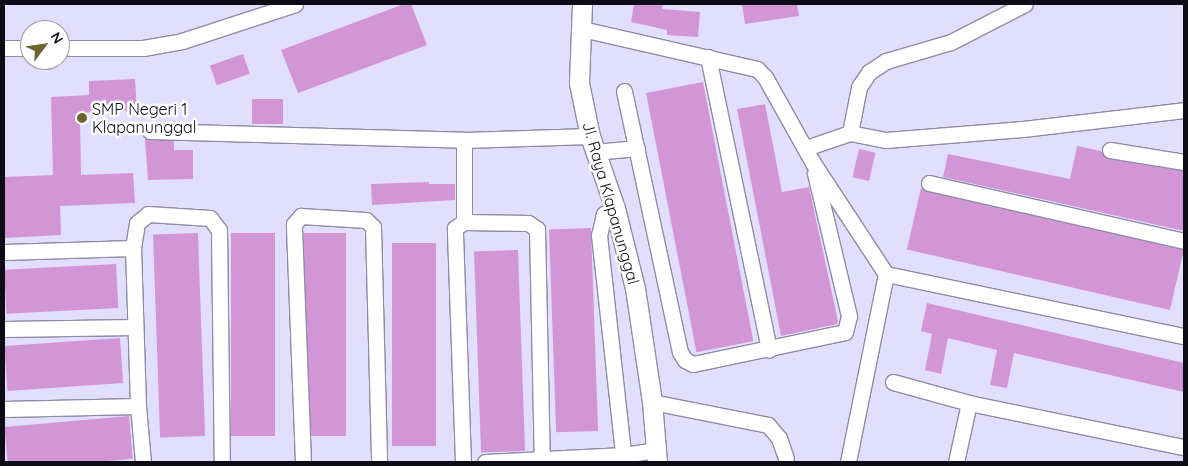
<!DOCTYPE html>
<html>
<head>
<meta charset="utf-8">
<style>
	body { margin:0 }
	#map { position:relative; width:1188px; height:466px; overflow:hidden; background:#e2dffe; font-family:Quicksand,sans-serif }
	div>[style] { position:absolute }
	.building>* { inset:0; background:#d295d6; transform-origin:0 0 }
	.roads { filter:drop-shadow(1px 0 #8e8ba7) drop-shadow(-1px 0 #8e8ba7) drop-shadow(0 1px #8e8ba7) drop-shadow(0 -1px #8e8ba7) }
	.minor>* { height:15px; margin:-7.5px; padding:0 7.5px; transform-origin:7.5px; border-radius:7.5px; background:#fff }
	.tertiary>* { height:19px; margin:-9.5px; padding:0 9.5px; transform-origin:9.5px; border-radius:9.5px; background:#fff }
	.dots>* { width:14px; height:14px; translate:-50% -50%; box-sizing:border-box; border:2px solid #fff; border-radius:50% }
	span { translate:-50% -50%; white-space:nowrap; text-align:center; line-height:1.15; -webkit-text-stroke:5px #fff; paint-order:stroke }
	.poi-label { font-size:16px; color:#0d0b15 }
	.left { translate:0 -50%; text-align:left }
	.street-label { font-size:16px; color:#0d0b15 }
	.frame { position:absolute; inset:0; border:5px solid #0d0b15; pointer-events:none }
	.north { position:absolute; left:20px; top:20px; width:50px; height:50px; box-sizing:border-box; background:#fff; border:1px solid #9e9da1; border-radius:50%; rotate:59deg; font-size:14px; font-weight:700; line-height:20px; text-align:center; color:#0d0b15 }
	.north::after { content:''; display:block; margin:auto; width:18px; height:22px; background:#6c6431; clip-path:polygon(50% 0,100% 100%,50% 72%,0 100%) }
</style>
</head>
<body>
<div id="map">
	<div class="building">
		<i style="clip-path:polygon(404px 4px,411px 4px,427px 45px,298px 93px,281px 50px)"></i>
		<i style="clip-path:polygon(634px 4px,663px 4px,662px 9px,700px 12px,698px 37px,667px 35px,667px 30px,631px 22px)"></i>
		<i style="clip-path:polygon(742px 4px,797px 4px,799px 16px,745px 24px)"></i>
		<i style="left:243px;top:54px;width:21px;height:35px;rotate:71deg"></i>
		<i style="clip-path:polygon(135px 79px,137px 110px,80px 113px,81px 175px,133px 173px,135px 203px,60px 206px,61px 235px,4px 238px,4px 177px,53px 175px,51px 97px,89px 95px,89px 81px)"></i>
		<i style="left:703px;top:82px;width:264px;height:58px;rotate:79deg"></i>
		<i style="left:252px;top:99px;width:31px;height:25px"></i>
		<i style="clip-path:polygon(765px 104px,782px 192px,809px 187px,838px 321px,837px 324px,781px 336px,737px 109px)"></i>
		<i style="clip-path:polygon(145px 139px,174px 141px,174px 150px,193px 150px,193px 179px,148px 180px)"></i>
		<i style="clip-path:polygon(1077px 146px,1101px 151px,1108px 159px,1184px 171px,1184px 231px,943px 177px,948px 154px,1070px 179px)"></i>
		<i style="left:859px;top:149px;width:17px;height:29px;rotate:13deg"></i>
		<i style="clip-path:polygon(429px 182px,429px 184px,455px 184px,455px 200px,372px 205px,371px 184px)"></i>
		<i style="left:921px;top:188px;width:270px;height:63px;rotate:13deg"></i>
		<i style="left:591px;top:228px;width:203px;height:42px;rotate:88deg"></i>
		<i style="left:198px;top:233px;width:203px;height:45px;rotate:88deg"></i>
		<i style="left:231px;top:233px;width:44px;height:203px"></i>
		<i style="left:304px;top:233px;width:42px;height:203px"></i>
		<i style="left:392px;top:243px;width:44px;height:203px"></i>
		<i style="left:518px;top:250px;width:201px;height:44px;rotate:88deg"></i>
		<i style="left:116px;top:264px;width:44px;height:112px;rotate:87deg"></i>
		<i style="clip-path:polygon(927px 303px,1184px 363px,1184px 392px,1014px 353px,1007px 388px,990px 385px,997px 350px,948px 338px,941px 374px,925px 370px,932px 334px,921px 331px)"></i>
		<i style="left:120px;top:338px;width:45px;height:116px;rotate:86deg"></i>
		<i style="left:129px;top:416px;width:43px;height:125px;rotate:85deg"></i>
	</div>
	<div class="roads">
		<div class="minor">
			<i style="left:582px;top:29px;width:180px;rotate:12.9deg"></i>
			<i style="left:757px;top:69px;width:11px;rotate:45deg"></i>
			<i style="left:765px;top:77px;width:98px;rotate:60.8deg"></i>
			<i style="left:813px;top:163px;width:133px;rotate:56.7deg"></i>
			<i style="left:886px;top:274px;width:304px;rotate:11.8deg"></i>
			<i style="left:4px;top:48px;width:26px"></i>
			<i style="left:60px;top:48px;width:83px"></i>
			<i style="left:143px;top:48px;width:40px;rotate:-10deg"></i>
			<i style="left:182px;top:41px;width:119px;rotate:-18.1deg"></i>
			<i style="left:708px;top:57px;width:299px;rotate:78.2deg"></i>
			<i style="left:624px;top:91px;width:267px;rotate:77.9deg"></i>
			<i style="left:680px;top:352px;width:9px;rotate:58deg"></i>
			<i style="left:685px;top:360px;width:9px;rotate:27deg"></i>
			<i style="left:693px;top:364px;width:155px;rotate:-11.9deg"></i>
			<i style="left:845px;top:332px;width:16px;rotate:-76deg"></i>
			<i style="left:849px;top:316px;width:147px;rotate:-103.4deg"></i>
			<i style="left:150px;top:131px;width:314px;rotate:1.6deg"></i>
			<i style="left:464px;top:140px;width:126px;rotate:-1.8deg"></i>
			<i style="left:850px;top:133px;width:37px;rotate:11deg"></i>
			<i style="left:886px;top:140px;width:137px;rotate:-4.6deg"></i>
			<i style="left:1023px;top:129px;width:162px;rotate:-6.7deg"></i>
			<i style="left:806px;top:148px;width:46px;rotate:-18.8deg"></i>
			<i style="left:850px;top:133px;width:47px;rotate:-78.9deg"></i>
			<i style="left:859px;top:87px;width:18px;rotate:-56deg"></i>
			<i style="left:869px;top:72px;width:20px;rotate:-33deg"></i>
			<i style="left:886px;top:61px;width:68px;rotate:-16.3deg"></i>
			<i style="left:951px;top:42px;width:83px;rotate:-27.2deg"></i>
			<i style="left:1110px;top:150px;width:75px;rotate:9.2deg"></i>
			<i style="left:595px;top:152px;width:42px;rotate:-5.4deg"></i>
			<i style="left:929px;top:183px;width:262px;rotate:12.8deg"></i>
			<i style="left:615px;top:208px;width:13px;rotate:151deg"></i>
			<i style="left:604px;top:214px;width:22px;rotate:103deg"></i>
			<i style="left:599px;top:235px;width:228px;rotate:83.7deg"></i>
			<i style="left:464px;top:222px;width:82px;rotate:-90deg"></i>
			<i style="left:4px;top:252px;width:129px;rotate:-1.8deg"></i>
			<i style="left:4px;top:329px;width:131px;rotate:-0.9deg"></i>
			<i style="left:893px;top:382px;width:79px;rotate:15.4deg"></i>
			<i style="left:969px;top:403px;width:219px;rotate:11.6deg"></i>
			<i style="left:652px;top:402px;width:118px;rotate:11.2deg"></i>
			<i style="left:768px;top:425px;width:17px;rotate:50deg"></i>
			<i style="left:779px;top:438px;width:21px;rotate:71deg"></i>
			<i style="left:4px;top:409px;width:134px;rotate:-1.3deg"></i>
			<i style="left:143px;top:462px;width:56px;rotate:-95.1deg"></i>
			<i style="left:138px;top:406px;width:158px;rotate:-91.8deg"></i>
			<i style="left:133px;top:248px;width:25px;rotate:-81deg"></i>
			<i style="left:137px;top:223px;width:14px;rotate:-39deg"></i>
			<i style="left:148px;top:214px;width:62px;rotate:3.7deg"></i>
			<i style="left:210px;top:218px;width:15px;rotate:53deg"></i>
			<i style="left:219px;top:230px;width:232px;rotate:89.3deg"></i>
			<i style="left:303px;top:462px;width:238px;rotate:-92.2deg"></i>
			<i style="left:294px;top:224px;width:11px;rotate:-49deg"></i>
			<i style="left:301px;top:216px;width:65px;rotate:3.5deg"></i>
			<i style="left:366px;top:220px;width:10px;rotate:45deg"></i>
			<i style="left:373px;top:227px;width:235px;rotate:88.5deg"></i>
			<i style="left:463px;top:462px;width:234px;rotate:-92deg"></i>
			<i style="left:455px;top:228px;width:11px;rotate:-34deg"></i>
			<i style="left:464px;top:222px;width:64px;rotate:0.9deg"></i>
			<i style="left:528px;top:223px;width:11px;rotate:34deg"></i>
			<i style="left:537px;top:229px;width:233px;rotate:88.8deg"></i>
			<i style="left:485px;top:462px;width:139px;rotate:-2.9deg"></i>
			<i style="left:624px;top:455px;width:31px;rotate:-9deg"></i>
			<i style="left:848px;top:462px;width:192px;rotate:-78.6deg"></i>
			<i style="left:956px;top:462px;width:60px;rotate:-77.6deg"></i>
		</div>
		<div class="tertiary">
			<i style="left:582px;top:4px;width:79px;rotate:92.2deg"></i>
			<i style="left:579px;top:83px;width:54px;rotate:78.3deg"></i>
			<i style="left:590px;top:136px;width:76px;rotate:70.9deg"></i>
			<i style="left:615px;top:208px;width:82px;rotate:76deg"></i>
			<i style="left:635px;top:288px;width:115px;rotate:81.5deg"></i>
			<i style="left:652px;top:402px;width:60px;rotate:85.2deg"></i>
		</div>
	</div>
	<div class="dots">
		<i style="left:82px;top:118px;background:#6c6431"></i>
	</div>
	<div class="poi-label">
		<span class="left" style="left:92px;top:118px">SMP Negeri 1<br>Klapanunggal</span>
	</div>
	<div class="street-label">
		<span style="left:611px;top:203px;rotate:74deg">Jl. Raya Klapanunggal</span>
	</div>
	<div class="frame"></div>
	<div class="north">N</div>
</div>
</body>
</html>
